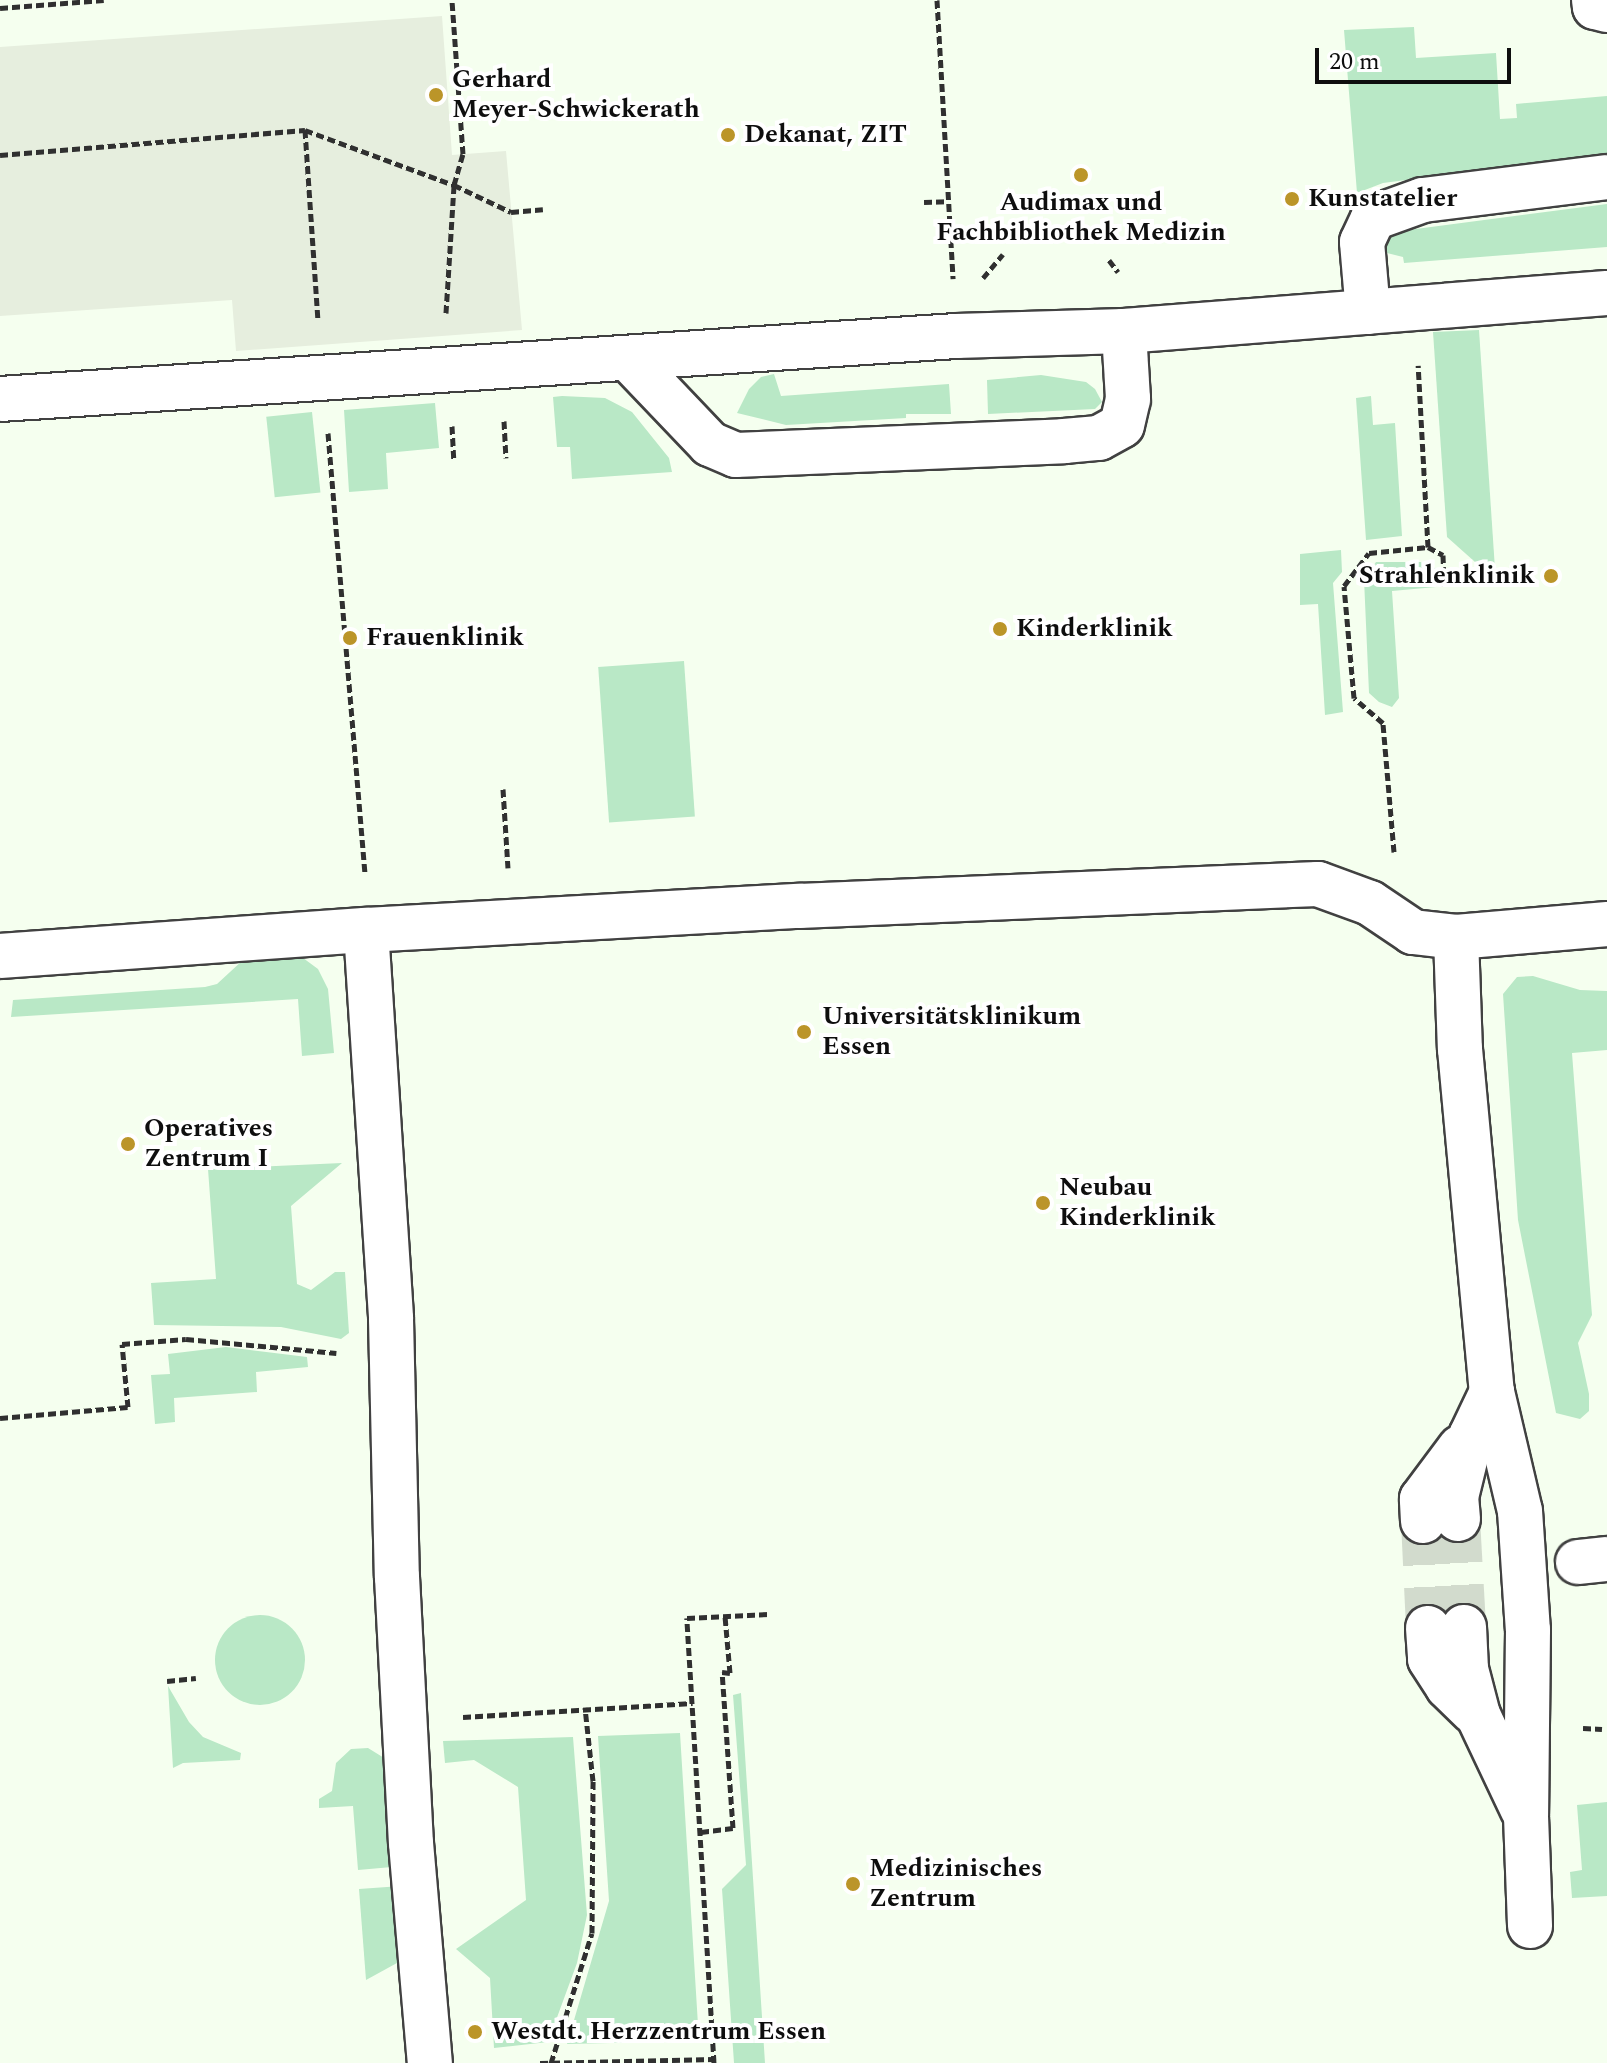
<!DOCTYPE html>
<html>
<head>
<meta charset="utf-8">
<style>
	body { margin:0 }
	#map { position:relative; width:1607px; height:2063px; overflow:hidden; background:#f5ffef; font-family:Spectral,serif }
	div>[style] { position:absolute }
	.green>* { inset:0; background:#b9e8c6; transform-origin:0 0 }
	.round { border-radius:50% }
	.plaza>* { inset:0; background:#e6eede }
	.minor-tunnel>* { height:44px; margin-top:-22px; transform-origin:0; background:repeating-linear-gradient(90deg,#d2dbcd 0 44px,transparent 0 66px) }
	.path>* { height:5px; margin-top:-2.5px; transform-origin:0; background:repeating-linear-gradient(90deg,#303030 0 8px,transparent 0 12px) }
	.roads { filter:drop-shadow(2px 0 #414141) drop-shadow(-2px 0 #414141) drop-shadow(0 2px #414141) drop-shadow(0 -2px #414141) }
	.minor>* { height:44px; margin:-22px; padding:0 22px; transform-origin:22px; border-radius:22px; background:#fff }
	.dots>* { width:22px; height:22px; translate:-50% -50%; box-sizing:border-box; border:4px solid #fff; border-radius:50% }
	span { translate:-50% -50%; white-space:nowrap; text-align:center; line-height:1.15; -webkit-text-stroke:8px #fff; paint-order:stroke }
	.poi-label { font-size:26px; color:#0e0e0e; font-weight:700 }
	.left { translate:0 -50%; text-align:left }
	.right { translate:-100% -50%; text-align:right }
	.scale { position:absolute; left:1315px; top:48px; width:196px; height:36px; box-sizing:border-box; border:4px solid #0e0e0e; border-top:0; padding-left:10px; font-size:24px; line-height:28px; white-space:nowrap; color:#0e0e0e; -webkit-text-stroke:6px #fff; paint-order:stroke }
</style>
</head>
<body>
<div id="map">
	<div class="green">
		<i style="clip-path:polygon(1414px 27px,1416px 58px,1496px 53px,1500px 119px,1517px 118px,1516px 104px,1607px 96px,1607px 154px,1383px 183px,1357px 193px,1344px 30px)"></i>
		<i style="clip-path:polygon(1607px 204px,1607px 247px,1404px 263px,1403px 257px,1387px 253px,1387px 239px,1408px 230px)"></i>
		<i style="clip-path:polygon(1479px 330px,1495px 569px,1484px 570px,1447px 537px,1433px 332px)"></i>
		<i style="clip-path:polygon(774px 374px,781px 396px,949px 384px,951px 414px,906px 414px,906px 418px,786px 425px,737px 413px,749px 389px,761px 377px)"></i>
		<i style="clip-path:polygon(1041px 375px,1086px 382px,1095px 389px,1102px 402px,1095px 409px,988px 414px,987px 380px)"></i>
		<i style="clip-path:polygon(562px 396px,605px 398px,632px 412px,669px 458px,672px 472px,572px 479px,570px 447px,557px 447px,553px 397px)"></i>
		<i style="clip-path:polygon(1371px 396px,1373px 425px,1395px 423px,1402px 536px,1366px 540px,1356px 398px)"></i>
		<i style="clip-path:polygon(435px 403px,439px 448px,386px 453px,388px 489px,349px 492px,344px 410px)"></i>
		<i style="left:312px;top:412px;width:81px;height:46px;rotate:84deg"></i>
		<i style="clip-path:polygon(1341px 550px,1342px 572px,1333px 583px,1343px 712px,1325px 715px,1318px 604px,1300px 605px,1300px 554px)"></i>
		<i style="clip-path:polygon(1376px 562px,1422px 562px,1437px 569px,1436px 587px,1392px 591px,1399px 698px,1392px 707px,1379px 702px,1369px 693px,1364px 579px)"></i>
		<i style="left:684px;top:661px;width:156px;height:86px;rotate:86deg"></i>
		<i style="clip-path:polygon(299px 955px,318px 969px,328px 989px,334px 1053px,302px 1056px,298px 999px,11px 1017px,13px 1000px,205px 987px,217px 984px,243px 960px)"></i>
		<i style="clip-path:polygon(1533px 976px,1580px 990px,1607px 991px,1607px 1050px,1572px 1053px,1592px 1315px,1578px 1343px,1589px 1394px,1589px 1411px,1580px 1419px,1556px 1413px,1518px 1220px,1503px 994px,1517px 977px)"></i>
		<i style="clip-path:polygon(342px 1163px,291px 1206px,297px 1284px,311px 1290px,335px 1272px,345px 1272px,349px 1333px,341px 1339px,281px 1327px,154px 1325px,151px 1283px,216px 1279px,208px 1169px)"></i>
		<i style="clip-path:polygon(226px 1347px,307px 1357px,308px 1367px,256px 1372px,257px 1392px,174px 1398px,175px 1422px,155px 1424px,151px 1375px,170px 1374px,168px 1354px)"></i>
		<i class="round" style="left:215px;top:1615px;width:90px;height:90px"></i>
		<i style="clip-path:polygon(168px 1686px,189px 1722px,203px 1737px,241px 1753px,240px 1760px,183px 1763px,173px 1768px)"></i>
		<i style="clip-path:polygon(741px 1693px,765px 2063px,734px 2063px,722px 1889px,746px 1865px,733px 1695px)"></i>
		<i style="clip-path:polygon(680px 1733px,699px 2041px,567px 2044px,609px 1901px,598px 1736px)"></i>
		<i style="clip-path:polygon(573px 1737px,587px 1915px,577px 1963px,548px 2042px,494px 2048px,490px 1978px,456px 1949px,526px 1900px,518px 1787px,474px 1760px,445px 1763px,443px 1741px)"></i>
		<i style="clip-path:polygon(368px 1748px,389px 1761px,392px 1867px,358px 1870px,353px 1806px,319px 1808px,319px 1799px,332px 1791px,336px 1763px,351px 1749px)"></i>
		<i style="clip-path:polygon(1607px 1802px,1607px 1896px,1572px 1898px,1570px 1872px,1582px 1870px,1577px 1805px)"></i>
		<i style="clip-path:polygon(401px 1886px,406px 1945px,397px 1963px,366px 1980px,359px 1889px)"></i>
	</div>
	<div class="plaza">
		<i style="clip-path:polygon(442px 16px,452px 155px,506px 151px,522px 330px,236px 351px,232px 300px,0 316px,0 47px)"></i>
	</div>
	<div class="minor-tunnel">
		<i style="left:1458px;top:1519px;width:108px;rotate:86.8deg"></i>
		<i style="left:1423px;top:1521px;width:107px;rotate:87.3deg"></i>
	</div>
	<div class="path">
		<i style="left:937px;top:0;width:279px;rotate:86.7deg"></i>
		<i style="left:0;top:8px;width:104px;rotate:-4.4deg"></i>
		<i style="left:305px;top:130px;width:190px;rotate:86.1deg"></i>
		<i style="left:0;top:155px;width:306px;rotate:-4.7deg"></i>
		<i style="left:305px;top:130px;width:159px;rotate:20.3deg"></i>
		<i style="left:454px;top:185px;width:63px;rotate:25.3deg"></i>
		<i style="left:511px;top:212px;width:32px;rotate:-5deg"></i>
		<i style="left:924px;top:202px;width:24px;rotate:-2deg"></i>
		<i style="left:1109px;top:260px;width:15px;rotate:53deg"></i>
		<i style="left:983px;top:278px;width:31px;rotate:-50deg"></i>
		<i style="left:446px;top:313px;width:128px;rotate:-86.4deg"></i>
		<i style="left:454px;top:185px;width:32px;rotate:-74deg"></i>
		<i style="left:463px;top:154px;width:154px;rotate:-94.1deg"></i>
		<i style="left:504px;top:421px;width:37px;rotate:87deg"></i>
		<i style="left:452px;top:426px;width:35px;rotate:87deg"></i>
		<i style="left:328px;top:433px;width:443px;rotate:85.2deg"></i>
		<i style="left:1428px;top:547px;width:17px;rotate:28deg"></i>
		<i style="left:1443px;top:555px;width:31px;rotate:88deg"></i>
		<i style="left:503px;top:789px;width:79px;rotate:86.4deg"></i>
		<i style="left:1394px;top:852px;width:129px;rotate:-94.9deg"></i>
		<i style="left:1383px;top:723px;width:38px;rotate:-139deg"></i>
		<i style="left:1354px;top:698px;width:112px;rotate:-95.1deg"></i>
		<i style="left:1344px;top:586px;width:41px;rotate:-52.9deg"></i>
		<i style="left:1369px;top:553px;width:59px;rotate:-5.8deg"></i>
		<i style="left:1428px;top:547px;width:182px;rotate:-93.1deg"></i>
		<i style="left:0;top:1418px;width:128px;rotate:-4.9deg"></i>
		<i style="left:128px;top:1407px;width:63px;rotate:-95.4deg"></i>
		<i style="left:122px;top:1344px;width:64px;rotate:-4.5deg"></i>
		<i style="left:186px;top:1339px;width:151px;rotate:5.3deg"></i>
		<i style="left:167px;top:1681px;width:29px;rotate:-6deg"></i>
		<i style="left:463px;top:1717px;width:230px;rotate:-3.5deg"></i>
		<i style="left:1583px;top:1728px;width:19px;rotate:3deg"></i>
		<i style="left:701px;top:1832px;width:32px;rotate:-7deg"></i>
		<i style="left:733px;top:1828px;width:156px;rotate:-94deg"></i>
		<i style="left:722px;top:1672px;width:8px;rotate:7deg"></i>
		<i style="left:730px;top:1673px;width:57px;rotate:-95deg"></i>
		<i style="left:540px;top:2063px;width:174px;rotate:-1.3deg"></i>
		<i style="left:551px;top:2063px;width:136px;rotate:-72.5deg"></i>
		<i style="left:592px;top:1933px;width:152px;rotate:-89.6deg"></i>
		<i style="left:593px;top:1781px;width:74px;rotate:-96.2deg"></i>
		<i style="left:714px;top:2063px;width:446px;rotate:-93.5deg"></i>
		<i style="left:687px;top:1618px;width:83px;rotate:-2.8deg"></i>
	</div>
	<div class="roads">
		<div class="minor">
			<i style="left:1594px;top:0;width:7px;rotate:82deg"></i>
			<i style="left:1595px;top:7px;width:12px;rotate:14deg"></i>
			<i style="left:1368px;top:312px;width:70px;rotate:-94.9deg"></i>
			<i style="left:1362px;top:242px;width:26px;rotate:-65deg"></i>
			<i style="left:1373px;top:218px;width:53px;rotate:-19.8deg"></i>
			<i style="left:1423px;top:200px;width:185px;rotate:-7.1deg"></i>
			<i style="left:628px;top:358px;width:119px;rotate:46.4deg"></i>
			<i style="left:710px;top:444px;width:28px;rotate:23deg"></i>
			<i style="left:736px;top:455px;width:328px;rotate:-2.4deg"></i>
			<i style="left:1064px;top:441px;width:35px;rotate:-5deg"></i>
			<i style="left:1099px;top:438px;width:26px;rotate:-29deg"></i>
			<i style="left:1122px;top:425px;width:27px;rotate:-77deg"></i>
			<i style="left:1128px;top:399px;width:68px;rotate:-93.4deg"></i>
			<i style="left:0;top:399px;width:958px;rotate:-3.77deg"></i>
			<i style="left:956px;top:336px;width:168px;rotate:-1.7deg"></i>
			<i style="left:1124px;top:331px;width:484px;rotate:-4.5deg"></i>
			<i style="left:366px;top:930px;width:390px;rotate:86.3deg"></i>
			<i style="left:391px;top:1319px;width:258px;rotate:88.7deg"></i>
			<i style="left:397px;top:1577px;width:266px;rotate:87deg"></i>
			<i style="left:411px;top:1843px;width:221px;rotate:85.1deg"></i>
			<i style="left:1456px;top:937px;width:112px;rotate:88deg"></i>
			<i style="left:1460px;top:1049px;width:344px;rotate:84.7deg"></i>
			<i style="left:1492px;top:1392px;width:122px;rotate:76.8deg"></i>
			<i style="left:1520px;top:1511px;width:119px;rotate:86.2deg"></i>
			<i style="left:1528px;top:1630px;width:186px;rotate:90.6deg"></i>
			<i style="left:1526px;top:1816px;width:110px;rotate:87.9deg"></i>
			<i style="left:0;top:956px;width:367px;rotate:-4.1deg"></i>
			<i style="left:366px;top:930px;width:434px;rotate:-3.2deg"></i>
			<i style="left:799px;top:906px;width:519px;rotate:-2.43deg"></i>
			<i style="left:1318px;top:884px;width:55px;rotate:20.1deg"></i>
			<i style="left:1370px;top:903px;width:52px;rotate:34deg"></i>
			<i style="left:1413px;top:932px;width:43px;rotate:6.6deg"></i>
			<i style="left:1456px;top:937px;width:152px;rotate:-4.9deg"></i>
			<i style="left:1458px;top:1519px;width:22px;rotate:-95deg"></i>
			<i style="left:1456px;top:1497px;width:63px;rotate:-76.2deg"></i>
			<i style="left:1471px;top:1436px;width:49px;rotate:-64.5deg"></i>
			<i style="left:1423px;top:1521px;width:22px;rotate:-93deg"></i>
			<i style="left:1422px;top:1499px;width:64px;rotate:-53.3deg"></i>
			<i style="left:1578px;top:1562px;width:29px;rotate:-6deg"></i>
			<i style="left:1464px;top:1627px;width:42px;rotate:87.3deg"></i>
			<i style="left:1466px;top:1669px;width:48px;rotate:75.4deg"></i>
			<i style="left:1478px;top:1715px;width:105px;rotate:64.7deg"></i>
			<i style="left:1428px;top:1628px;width:31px;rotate:86deg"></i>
			<i style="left:1430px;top:1659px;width:33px;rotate:57deg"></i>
			<i style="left:1448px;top:1687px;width:35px;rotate:44deg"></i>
		</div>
	</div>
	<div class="dots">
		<i style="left:436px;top:95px;background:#bb9529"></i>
		<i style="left:728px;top:135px;background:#bb9529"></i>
		<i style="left:1081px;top:175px;background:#bb9529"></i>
		<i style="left:1292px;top:199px;background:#bb9529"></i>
		<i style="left:1551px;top:576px;background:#bb9529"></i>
		<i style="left:1000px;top:629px;background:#bb9529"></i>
		<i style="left:350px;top:638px;background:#bb9529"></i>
		<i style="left:804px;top:1032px;background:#bb9529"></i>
		<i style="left:128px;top:1144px;background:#bb9529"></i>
		<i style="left:1043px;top:1203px;background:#bb9529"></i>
		<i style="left:853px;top:1884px;background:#bb9529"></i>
		<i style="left:475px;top:2032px;background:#bb9529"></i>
	</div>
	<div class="poi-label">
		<span class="left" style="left:452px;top:95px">Gerhard<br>Meyer-Schwickerath</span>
		<span class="left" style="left:744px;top:135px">Dekanat, ZIT</span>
		<span class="left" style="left:1308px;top:199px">Kunstatelier</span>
		<span style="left:1081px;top:218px">Audimax und<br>Fachbibliothek Medizin</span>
		<span class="right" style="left:1535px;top:576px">Strahlenklinik</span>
		<span class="left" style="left:1016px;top:629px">Kinderklinik</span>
		<span class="left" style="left:366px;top:638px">Frauenklinik</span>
		<span class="left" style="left:822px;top:1032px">Universitätsklinikum<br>Essen</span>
		<span class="left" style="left:144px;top:1144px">Operatives<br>Zentrum I</span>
		<span class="left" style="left:1059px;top:1203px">Neubau<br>Kinderklinik</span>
		<span class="left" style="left:869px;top:1884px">Medizinisches<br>Zentrum</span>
		<span class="left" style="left:491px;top:2032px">Westdt. Herzzentrum Essen</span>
	</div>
	<div class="scale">20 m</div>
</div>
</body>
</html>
